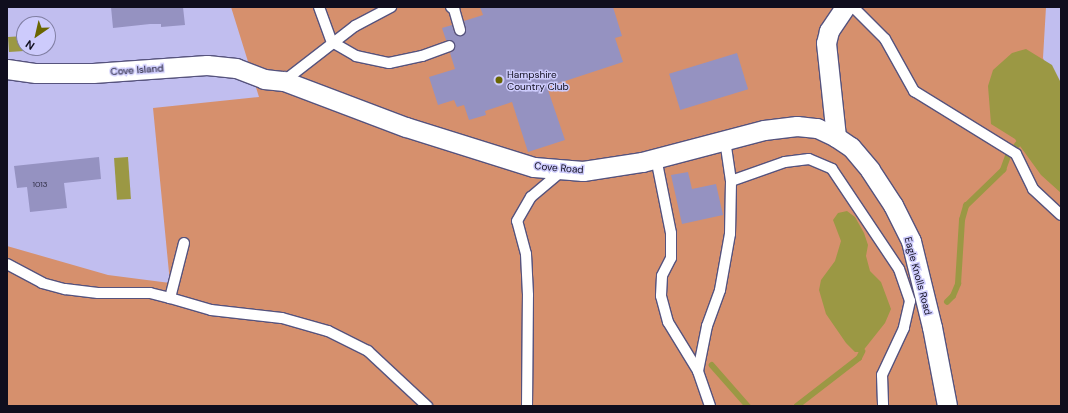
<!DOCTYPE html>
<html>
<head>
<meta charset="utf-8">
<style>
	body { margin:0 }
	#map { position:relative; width:1068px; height:413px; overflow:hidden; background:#c1beef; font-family:"DM Sans",sans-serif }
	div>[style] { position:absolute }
	.green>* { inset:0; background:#d6906d }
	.water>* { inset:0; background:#9b9844; transform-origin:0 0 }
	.stream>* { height:5.5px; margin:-2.75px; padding:0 2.75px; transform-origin:2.75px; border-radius:2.75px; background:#9b9844 }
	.building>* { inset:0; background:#9592c1; transform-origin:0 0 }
	.roads { filter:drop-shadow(1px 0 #56537d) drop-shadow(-1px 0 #56537d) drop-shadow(0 1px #56537d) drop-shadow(0 -1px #56537d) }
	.lane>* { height:10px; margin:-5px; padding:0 5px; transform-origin:5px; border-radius:5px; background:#fff }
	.street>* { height:19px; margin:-9.5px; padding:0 9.5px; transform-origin:9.5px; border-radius:9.5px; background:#fff }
	.dots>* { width:11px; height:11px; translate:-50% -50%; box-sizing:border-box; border:2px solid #cdcbfc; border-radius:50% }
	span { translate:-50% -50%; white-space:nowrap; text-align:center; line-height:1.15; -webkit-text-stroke:3px #cdcbfc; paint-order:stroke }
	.number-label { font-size:8px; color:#312f47 }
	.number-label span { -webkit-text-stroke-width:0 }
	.street-label { font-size:10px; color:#100e1e }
	.poi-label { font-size:10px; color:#100e1e }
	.left { translate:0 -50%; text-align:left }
	.frame { position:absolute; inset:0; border:8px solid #100e1e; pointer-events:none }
	.north { position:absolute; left:16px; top:16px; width:40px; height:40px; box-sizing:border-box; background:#cdcbfc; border:1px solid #817fa3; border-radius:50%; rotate:214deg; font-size:11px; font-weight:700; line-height:16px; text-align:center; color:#100e1e }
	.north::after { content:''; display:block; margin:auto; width:14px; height:18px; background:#6a6600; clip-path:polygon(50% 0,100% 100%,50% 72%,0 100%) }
</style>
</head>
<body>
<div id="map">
	<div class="green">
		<i style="clip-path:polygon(231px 7px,1046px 7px,1043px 58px,1061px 101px,1061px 406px,7px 406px,7px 246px,108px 275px,170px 283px,153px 108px,259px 97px)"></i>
	</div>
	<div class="water">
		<i style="clip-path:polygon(24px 36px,24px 48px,39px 48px,39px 50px,9px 52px,8px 37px)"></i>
		<i style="clip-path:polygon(1026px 49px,1052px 65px,1061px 83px,1061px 193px,1041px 175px,1015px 139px,991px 124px,988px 86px,993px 70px,1012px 53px)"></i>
		<i style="left:128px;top:157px;width:42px;height:14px;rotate:86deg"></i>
		<i style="clip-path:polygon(847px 211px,855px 217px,864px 233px,868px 245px,866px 256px,870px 271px,881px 282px,891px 309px,885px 323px,862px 352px,855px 352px,846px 343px,826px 314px,819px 290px,821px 280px,835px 261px,841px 241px,833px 220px,838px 213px)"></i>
	</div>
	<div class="stream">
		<i style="left:947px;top:302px;width:8px;rotate:-45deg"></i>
		<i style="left:953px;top:296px;width:13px;rotate:-67deg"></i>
		<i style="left:958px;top:284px;width:64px;rotate:-86.4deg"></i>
		<i style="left:962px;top:220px;width:15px;rotate:-74deg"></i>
		<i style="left:966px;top:206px;width:52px;rotate:-44.2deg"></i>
		<i style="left:1003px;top:170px;width:15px;rotate:-70deg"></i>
		<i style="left:1008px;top:156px;width:16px;rotate:-50deg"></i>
		<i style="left:712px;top:365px;width:55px;rotate:48.7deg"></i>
		<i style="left:797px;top:406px;width:78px;rotate:-37.7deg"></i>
		<i style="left:859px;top:358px;width:7px;rotate:-63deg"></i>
	</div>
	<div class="building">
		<i style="clip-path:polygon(111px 7px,183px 7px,185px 25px,161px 27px,161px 24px,150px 24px,113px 28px)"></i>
		<i style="clip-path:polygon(480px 7px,613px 7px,622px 36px,615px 38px,623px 62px,547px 87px,565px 140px,528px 152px,512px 102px,485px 111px,486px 115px,469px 120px,464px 105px,457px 107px,454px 100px,438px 105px,429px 77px,455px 69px,450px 53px,454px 50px,455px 44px,450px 40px,446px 40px,442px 28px,452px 25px,455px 34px,462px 36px,466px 31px,464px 21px,483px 15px)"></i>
		<i style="left:737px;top:53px;width:38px;height:71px;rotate:73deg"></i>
		<i style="clip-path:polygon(99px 157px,101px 179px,64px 183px,67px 208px,30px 212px,27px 187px,17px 188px,14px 166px)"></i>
		<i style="clip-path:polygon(688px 172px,692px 189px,716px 184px,723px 215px,682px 224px,671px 175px)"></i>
	</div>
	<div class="roads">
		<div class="lane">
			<i style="left:319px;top:7px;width:37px;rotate:70deg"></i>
			<i style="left:332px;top:42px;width:28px;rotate:30deg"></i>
			<i style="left:356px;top:56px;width:34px;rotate:12deg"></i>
			<i style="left:389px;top:63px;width:34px;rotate:-12deg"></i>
			<i style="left:422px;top:56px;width:29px;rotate:-20deg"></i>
			<i style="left:451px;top:7px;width:4px;rotate:34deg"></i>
			<i style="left:454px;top:9px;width:22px;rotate:74deg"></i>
			<i style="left:853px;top:7px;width:45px;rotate:45deg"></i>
			<i style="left:885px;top:39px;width:60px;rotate:60.9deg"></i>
			<i style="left:914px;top:91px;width:120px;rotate:31.7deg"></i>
			<i style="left:1016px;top:154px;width:39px;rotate:64deg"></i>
			<i style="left:1033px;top:189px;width:38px;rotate:43deg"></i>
			<i style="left:284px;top:81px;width:90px;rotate:-37.8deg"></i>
			<i style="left:355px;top:26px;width:41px;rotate:-27.8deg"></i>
			<i style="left:656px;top:158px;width:76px;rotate:78.7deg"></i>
			<i style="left:671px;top:233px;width:25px;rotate:90deg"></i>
			<i style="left:671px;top:258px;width:20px;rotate:117deg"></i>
			<i style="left:662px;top:276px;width:20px;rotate:93deg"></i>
			<i style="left:661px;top:296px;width:27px;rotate:75deg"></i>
			<i style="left:668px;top:322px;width:57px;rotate:58.5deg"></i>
			<i style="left:731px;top:181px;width:57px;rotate:-19.4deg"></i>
			<i style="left:785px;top:162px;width:24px;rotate:-7deg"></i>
			<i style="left:809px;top:159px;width:25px;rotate:23deg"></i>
			<i style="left:832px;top:169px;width:120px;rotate:56.2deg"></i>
			<i style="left:899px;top:269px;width:34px;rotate:71deg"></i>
			<i style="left:910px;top:301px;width:28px;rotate:103deg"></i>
			<i style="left:904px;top:328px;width:52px;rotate:115.1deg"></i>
			<i style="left:882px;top:375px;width:31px;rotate:88deg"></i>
			<i style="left:184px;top:243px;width:57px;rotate:104.3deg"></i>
			<i style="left:170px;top:298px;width:43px;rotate:16.3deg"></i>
			<i style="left:211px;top:310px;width:71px;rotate:6.4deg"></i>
			<i style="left:282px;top:318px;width:48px;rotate:15.8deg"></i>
			<i style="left:328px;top:331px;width:45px;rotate:26.6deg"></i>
			<i style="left:368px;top:351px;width:81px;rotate:43deg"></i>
			<i style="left:7px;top:264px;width:40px;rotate:28deg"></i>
			<i style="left:42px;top:283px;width:24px;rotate:15deg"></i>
			<i style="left:65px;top:289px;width:33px;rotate:7deg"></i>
			<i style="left:98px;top:293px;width:52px"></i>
			<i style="left:150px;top:293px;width:21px;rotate:14deg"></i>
			<i style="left:527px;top:406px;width:111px;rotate:-89.5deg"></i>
			<i style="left:528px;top:295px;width:41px;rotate:-92.8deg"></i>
			<i style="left:526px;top:254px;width:34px;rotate:-105deg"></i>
			<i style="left:517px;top:221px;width:28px;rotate:-60deg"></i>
			<i style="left:531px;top:197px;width:42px;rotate:-40.2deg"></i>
			<i style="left:710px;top:406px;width:37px;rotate:-109deg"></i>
			<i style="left:698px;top:371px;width:46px;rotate:-78.7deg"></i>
			<i style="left:707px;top:326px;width:38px;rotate:-70deg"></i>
			<i style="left:720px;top:290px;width:57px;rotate:-79.9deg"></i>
			<i style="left:730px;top:234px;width:53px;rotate:-88.9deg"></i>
			<i style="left:731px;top:181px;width:41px;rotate:-98.3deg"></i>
		</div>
		<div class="street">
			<i style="left:845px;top:7px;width:29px;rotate:124deg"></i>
			<i style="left:829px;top:31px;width:12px;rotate:104deg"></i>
			<i style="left:826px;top:43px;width:95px;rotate:83.9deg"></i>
			<i style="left:836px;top:137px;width:18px;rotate:34deg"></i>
			<i style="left:851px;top:147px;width:30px;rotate:50deg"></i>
			<i style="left:870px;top:170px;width:42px;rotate:56.7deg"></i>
			<i style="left:893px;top:205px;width:40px;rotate:63.4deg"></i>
			<i style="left:911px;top:241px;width:89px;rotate:76.3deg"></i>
			<i style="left:932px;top:327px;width:80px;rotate:79.2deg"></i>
			<i style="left:7px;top:69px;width:29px;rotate:8deg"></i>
			<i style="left:36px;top:73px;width:57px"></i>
			<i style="left:93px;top:73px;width:114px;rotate:-4deg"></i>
			<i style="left:207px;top:65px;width:29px;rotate:6deg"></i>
			<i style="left:236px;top:68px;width:30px;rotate:21deg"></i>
			<i style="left:264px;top:79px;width:20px;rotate:6deg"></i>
			<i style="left:284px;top:81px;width:130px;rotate:20.7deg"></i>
			<i style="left:406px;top:127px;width:134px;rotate:17.4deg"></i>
			<i style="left:534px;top:167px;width:49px;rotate:4.7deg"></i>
			<i style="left:583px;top:171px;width:60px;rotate:-8.7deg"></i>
			<i style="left:642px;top:162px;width:126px;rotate:-14.7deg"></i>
			<i style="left:764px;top:130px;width:33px;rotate:-7deg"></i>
			<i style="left:797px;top:126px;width:20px;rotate:6deg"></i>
			<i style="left:817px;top:128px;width:21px;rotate:25deg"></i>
		</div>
	</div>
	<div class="dots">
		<i style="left:499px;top:80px;background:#6a6600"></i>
	</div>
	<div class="number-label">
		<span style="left:40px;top:185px">1013</span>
	</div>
	<div class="street-label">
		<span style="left:137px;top:70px;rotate:-4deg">Cove Island</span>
		<span style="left:559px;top:168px;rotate:5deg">Cove Road</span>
		<span style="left:918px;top:276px;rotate:75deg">Eagle Knolls Road</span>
	</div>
	<div class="poi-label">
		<span class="left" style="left:507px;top:80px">Hampshire<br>Country Club</span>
	</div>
	<div class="frame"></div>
	<div class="north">N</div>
</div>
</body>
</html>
